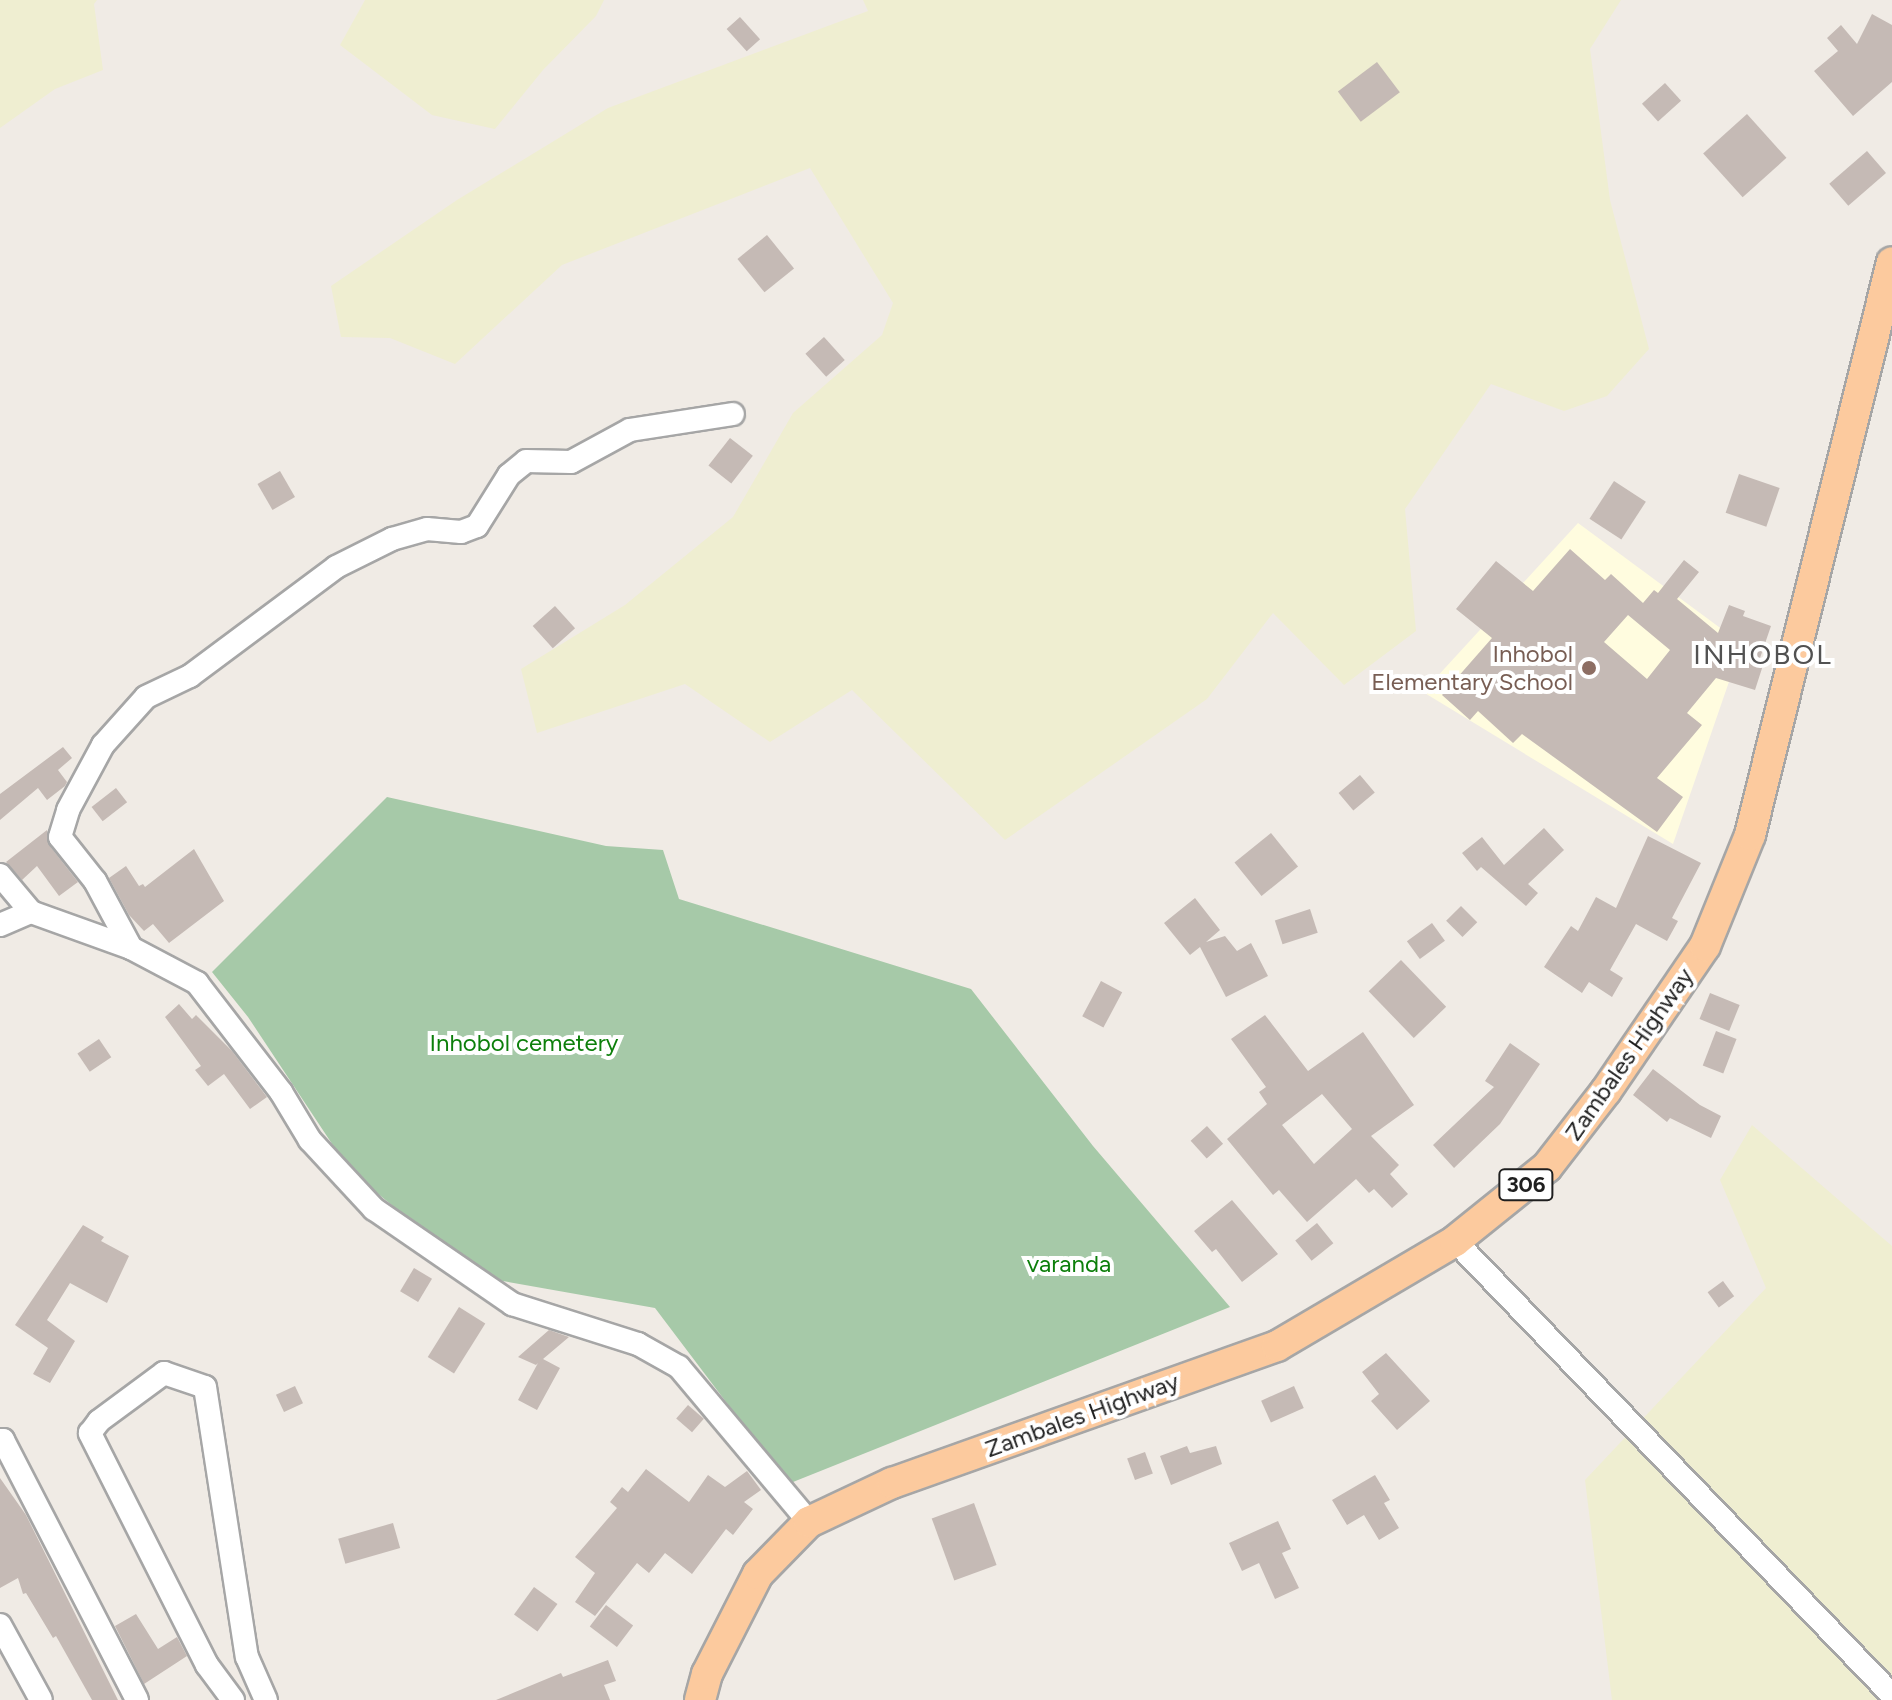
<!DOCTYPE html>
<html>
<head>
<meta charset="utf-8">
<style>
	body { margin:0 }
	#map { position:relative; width:1892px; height:1700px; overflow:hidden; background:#f0ebe5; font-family:Figtree,sans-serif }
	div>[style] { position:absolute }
	.education>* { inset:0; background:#fffcdf }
	.farmland>* { inset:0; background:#efeed1 }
	.cemetery>* { inset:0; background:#a6c9a8 }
	.building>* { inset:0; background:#c5bab5; transform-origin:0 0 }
	.roads { filter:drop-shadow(2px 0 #a6a6a6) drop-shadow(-2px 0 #a6a6a6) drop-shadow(0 2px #a6a6a6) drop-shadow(0 -2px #a6a6a6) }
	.minor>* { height:22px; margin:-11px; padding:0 11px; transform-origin:11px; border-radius:11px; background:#fff }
	.major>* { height:30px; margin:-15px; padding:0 15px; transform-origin:15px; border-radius:15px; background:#fcca9e }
	.dots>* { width:22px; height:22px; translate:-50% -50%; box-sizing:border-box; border:4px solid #fff; border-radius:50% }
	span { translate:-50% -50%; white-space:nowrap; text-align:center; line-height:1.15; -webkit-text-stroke:8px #fff; paint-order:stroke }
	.shield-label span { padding:2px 6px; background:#fff; border:2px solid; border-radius:6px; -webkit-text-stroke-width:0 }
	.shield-label { font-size:22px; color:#1f1f1f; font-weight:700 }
	.education-label { font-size:24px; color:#785e54 }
	.right { translate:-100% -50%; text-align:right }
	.park-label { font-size:24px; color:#0d7f0b }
	.street-label { font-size:24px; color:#1f1f1f }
	.quarter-label { font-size:28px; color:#525252; letter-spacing:2px }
</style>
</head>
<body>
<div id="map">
	<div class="education">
		<i style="clip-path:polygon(1578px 523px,1742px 644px,1673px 844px,1423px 692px)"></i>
	</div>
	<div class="farmland">
		<i style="clip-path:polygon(0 0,97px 0,94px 4px,103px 70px,55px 89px,0 128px)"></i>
		<i style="clip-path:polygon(365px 0,604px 0,596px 16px,543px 70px,495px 129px,432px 115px,340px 45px)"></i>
		<i style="clip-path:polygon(863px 0,1621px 0,1590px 49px,1610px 200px,1649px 349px,1607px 396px,1564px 411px,1491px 384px,1405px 509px,1416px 631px,1344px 685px,1273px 613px,1207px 699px,1005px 840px,852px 690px,770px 742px,685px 684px,537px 733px,521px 669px,625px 605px,733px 517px,793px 413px,882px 335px,893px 303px,810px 168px,562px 265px,455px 364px,390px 338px,341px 337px,331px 286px,457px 200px,608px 108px,868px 11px)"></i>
		<i style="clip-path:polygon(1752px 1125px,1892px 1246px,1892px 1700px,1612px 1700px,1585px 1480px,1766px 1288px,1720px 1180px)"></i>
	</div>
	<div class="cemetery">
		<i style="clip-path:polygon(387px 797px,606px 846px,663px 850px,679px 899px,971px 989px,1093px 1146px,1230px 1307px,788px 1484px,655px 1308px,480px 1277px,350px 1171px,248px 1017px,212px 972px)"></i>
	</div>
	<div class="building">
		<i style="clip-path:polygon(1872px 14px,1892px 25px,1892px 82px,1853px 116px,1814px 71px,1838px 51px,1827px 38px,1841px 25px,1857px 44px)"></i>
		<i style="left:740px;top:17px;width:30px;height:18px;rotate:48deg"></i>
		<i style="left:1377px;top:62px;width:38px;height:49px;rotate:53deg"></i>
		<i style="left:1665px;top:83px;width:24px;height:31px;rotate:48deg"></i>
		<i style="left:1747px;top:114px;width:59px;height:59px;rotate:48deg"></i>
		<i style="left:1867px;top:151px;width:29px;height:50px;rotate:49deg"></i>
		<i style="left:767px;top:235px;width:43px;height:38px;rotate:51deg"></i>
		<i style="left:824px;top:337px;width:31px;height:25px;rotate:48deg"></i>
		<i style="left:730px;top:438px;width:29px;height:35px;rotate:38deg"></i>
		<i style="left:280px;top:471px;width:30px;height:26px;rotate:60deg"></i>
		<i style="left:1739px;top:474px;width:43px;height:41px;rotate:19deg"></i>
		<i style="left:1614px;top:481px;width:38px;height:45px;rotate:33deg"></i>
		<i style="clip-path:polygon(evenodd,1570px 549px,1605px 580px,1611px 574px,1643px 603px,1654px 590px,1658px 593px,1684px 560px,1699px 572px,1677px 599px,1718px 633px,1729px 605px,1745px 611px,1743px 616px,1771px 626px,1760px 658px,1765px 659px,1755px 690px,1716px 678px,1687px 713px,1702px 725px,1657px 778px,1683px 797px,1657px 832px,1522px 734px,1513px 743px,1478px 711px,1470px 720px,1442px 695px,1492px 638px,1456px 609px,1496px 561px,1533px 591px,1570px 549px,1628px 615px,1670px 650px,1647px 679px,1604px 642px,1628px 615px)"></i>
		<i style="left:555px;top:606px;width:30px;height:30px;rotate:48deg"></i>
		<i style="clip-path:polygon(63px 747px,72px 758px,58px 770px,67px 782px,65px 786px,47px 800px,38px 788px,0 820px,0 794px)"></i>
		<i style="left:1360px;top:775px;width:23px;height:28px;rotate:50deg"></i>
		<i style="left:116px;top:788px;width:18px;height:31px;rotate:52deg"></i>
		<i style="clip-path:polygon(1544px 828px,1564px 850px,1528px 884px,1538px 893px,1526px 906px,1481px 867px,1477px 871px,1462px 853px,1482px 837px,1504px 865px)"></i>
		<i style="clip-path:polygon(47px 830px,49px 845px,78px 882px,59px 896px,37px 866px,22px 880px,6px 862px)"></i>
		<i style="left:1271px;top:833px;width:43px;height:47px;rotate:51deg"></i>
		<i style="clip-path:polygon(1648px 836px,1701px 863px,1672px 918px,1678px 921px,1667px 941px,1636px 924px,1610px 970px,1623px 978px,1612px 997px,1589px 982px,1582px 993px,1544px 967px,1571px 926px,1578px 931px,1596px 897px,1616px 908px)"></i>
		<i style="clip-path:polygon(194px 849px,224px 901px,169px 943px,153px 924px,144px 931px,129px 915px,109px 878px,126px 866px,139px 886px,143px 884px,145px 887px)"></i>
		<i style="clip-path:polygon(1195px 898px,1220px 930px,1206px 942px,1225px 936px,1237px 951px,1251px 943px,1268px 976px,1226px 997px,1200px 947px,1190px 955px,1164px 923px)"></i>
		<i style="left:1461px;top:906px;width:23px;height:21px;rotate:45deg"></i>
		<i style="left:1310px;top:909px;width:25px;height:37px;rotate:72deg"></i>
		<i style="left:1432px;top:923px;width:22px;height:31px;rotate:54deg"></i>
		<i style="left:1401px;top:960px;width:65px;height:45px;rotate:46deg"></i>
		<i style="left:1101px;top:981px;width:24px;height:40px;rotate:28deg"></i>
		<i style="left:1710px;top:993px;width:32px;height:28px;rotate:22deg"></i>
		<i style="clip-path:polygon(179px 1004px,192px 1019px,196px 1015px,232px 1051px,267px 1097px,250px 1109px,224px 1074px,208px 1086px,195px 1070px,201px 1066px,165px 1017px)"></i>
		<i style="clip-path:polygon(evenodd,1265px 1015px,1308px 1071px,1363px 1032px,1414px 1105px,1371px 1136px,1399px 1165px,1390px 1174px,1408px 1194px,1392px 1208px,1374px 1189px,1369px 1193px,1356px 1179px,1307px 1222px,1279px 1190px,1273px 1195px,1227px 1139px,1267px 1104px,1259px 1092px,1266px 1087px,1231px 1039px,1265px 1015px,1322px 1094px,1352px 1129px,1314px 1164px,1282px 1125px,1322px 1094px)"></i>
		<i style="left:1716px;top:1031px;width:22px;height:37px;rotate:21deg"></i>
		<i style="left:99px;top:1039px;width:22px;height:26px;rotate:56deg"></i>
		<i style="clip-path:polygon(1510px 1043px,1540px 1064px,1500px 1124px,1454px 1168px,1433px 1145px,1494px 1087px,1485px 1081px)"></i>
		<i style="clip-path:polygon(1653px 1069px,1700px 1105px,1721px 1116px,1711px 1138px,1670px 1118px,1667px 1122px,1633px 1095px)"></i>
		<i style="left:1207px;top:1126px;width:24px;height:22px;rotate:48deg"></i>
		<i style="clip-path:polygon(1232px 1200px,1278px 1254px,1242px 1282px,1216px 1249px,1212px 1252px,1194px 1231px)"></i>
		<i style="left:1317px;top:1223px;width:26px;height:28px;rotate:51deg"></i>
		<i style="clip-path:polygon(83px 1225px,104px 1237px,101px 1241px,129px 1256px,107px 1303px,70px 1283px,47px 1320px,75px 1341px,50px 1383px,33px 1374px,48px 1348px,15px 1325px)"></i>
		<i style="left:414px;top:1268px;width:21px;height:27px;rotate:31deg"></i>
		<i style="left:1723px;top:1281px;width:19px;height:19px;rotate:54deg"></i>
		<i style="left:459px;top:1307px;width:31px;height:59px;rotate:32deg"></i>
		<i style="clip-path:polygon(549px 1330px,569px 1337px,543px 1359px,560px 1368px,537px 1410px,518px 1400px,538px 1363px,536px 1365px,518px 1357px)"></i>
		<i style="clip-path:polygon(1386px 1353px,1430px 1401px,1397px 1430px,1371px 1401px,1379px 1394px,1362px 1372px)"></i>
		<i style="left:295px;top:1386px;width:19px;height:21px;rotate:65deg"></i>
		<i style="left:1294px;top:1386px;width:24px;height:36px;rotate:66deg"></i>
		<i style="left:688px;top:1405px;width:21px;height:18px;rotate:41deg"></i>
		<i style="clip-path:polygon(1187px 1446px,1190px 1453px,1216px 1446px,1222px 1464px,1171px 1485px,1160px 1456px)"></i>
		<i style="left:1145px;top:1452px;width:23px;height:19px;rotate:70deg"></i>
		<i style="clip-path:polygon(646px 1469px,689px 1502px,708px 1475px,725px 1487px,747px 1471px,761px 1490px,744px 1502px,753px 1509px,733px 1535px,726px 1529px,692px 1574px,665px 1553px,649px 1573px,637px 1563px,595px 1616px,575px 1602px,595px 1573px,575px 1557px,617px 1508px,610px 1502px,622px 1487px,628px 1492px)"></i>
		<i style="clip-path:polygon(1375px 1475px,1390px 1500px,1384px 1503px,1399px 1528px,1379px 1540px,1364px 1515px,1347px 1525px,1332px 1500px)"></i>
		<i style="clip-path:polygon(0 1478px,26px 1515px,118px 1700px,92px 1700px,56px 1636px,53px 1638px,26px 1593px,23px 1594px,18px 1578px,0 1588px)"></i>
		<i style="left:974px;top:1503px;width:66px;height:45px;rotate:70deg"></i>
		<i style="clip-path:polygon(1278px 1521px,1291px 1549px,1282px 1553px,1299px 1588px,1275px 1599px,1259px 1563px,1242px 1571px,1229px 1543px)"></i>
		<i style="left:393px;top:1523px;width:26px;height:57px;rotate:74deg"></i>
		<i style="left:534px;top:1587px;width:29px;height:34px;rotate:36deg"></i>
		<i style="left:606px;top:1605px;width:34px;height:27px;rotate:37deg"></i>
		<i style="clip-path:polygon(136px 1614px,158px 1649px,177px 1637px,187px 1656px,144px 1684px,115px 1626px)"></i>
		<i style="clip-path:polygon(608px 1660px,616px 1681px,604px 1685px,610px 1700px,496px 1700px,561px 1673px,563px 1677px)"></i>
	</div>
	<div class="roads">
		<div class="minor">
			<i style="left:0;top:875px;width:48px;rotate:50deg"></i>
			<i style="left:0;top:925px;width:34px;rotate:-23deg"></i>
			<i style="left:31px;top:912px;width:106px;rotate:19.8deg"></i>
			<i style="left:131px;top:948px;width:75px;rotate:27.9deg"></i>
			<i style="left:197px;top:983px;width:138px;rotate:52.4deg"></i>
			<i style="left:281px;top:1092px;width:56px;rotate:58.9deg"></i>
			<i style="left:310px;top:1140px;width:94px;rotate:47.2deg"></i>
			<i style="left:374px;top:1209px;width:168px;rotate:34.5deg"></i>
			<i style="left:512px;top:1304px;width:132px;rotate:17.6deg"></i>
			<i style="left:638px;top:1344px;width:47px;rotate:29.3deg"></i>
			<i style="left:679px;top:1367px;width:202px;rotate:50deg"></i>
			<i style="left:131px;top:948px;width:76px;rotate:-118.2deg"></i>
			<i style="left:95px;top:881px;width:56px;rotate:-128.5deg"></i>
			<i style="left:60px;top:837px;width:28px;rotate:-73deg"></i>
			<i style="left:68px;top:810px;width:74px;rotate:-61.7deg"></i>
			<i style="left:103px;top:745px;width:64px;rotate:-48.1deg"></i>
			<i style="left:146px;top:697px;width:49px;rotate:-25.5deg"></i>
			<i style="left:190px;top:676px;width:182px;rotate:-36.7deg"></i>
			<i style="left:336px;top:567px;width:63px;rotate:-26.6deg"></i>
			<i style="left:392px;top:539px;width:36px;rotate:-16deg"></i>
			<i style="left:427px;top:529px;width:34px;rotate:5deg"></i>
			<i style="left:461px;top:532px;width:17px;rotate:-21deg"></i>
			<i style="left:477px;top:526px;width:60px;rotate:-57.9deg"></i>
			<i style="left:509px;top:475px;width:22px;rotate:-39deg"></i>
			<i style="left:526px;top:461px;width:45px;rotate:1.3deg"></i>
			<i style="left:571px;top:462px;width:67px;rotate:-28.5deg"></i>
			<i style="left:630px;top:430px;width:104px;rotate:-8.8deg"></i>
			<i style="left:1455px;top:1241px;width:630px;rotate:46.09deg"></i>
			<i style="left:0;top:1440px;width:3px"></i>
			<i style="left:3px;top:1440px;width:292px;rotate:62.7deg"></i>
			<i style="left:0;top:1625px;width:85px;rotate:61.3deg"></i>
			<i style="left:233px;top:1700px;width:44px;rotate:-126.6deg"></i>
			<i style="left:207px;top:1665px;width:260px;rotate:-116.8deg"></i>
			<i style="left:90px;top:1433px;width:15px;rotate:-53deg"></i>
			<i style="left:99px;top:1421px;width:81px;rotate:-36.4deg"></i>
			<i style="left:164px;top:1373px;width:43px;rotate:18.9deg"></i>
			<i style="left:205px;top:1387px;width:273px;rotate:81.2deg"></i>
			<i style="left:247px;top:1657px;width:47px;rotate:66.2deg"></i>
		</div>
		<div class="major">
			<i style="left:700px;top:1700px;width:27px;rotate:-75deg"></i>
			<i style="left:707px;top:1674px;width:112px;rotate:-63deg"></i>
			<i style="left:758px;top:1574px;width:73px;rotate:-45.6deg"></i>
			<i style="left:809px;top:1522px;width:92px;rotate:-25.2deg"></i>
			<i style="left:892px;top:1483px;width:409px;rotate:-19.6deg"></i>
			<i style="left:1277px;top:1346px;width:207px;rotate:-30.5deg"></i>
			<i style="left:1455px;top:1241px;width:118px;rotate:-38.8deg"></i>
			<i style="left:1547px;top:1167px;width:96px;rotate:-52.2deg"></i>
			<i style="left:1606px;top:1091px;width:176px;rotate:-55.7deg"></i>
			<i style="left:1705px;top:946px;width:120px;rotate:-67.9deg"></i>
			<i style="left:1750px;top:835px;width:590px;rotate:-76.08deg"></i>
		</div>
	</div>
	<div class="dots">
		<i style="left:1589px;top:668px;background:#8d6e63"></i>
	</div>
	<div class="shield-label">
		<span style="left:1526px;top:1185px">306</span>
	</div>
	<div class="education-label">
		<span class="right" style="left:1573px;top:668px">Inhobol<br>Elementary School</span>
	</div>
	<div class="park-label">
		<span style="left:524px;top:1043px">Inhobol cemetery</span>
		<span style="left:1069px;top:1264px">varanda</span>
	</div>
	<div class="street-label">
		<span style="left:1629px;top:1054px;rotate:-55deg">Zambales Highway</span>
		<span style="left:1082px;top:1415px;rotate:-20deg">Zambales Highway</span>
	</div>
	<div class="quarter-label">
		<span style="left:1763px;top:654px">INHOBOL</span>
	</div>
</div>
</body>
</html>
